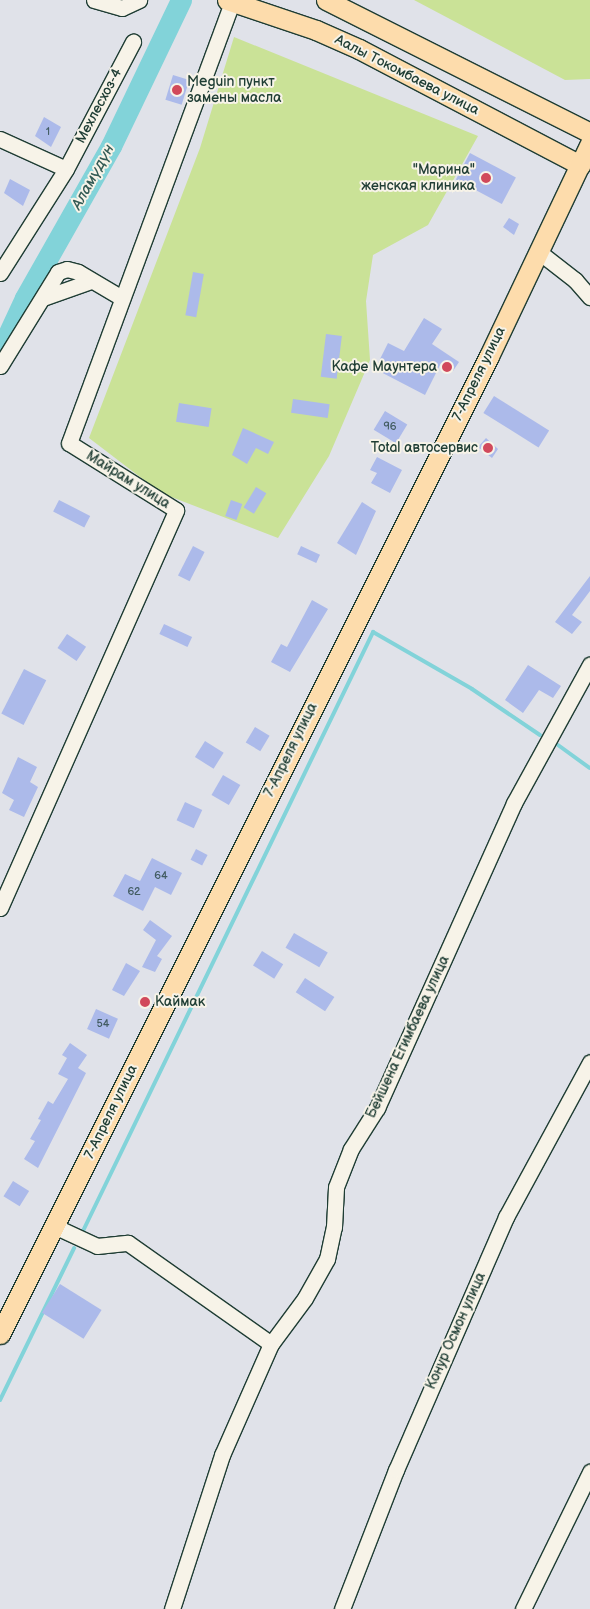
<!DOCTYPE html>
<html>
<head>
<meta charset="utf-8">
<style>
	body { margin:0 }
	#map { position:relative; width:590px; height:1609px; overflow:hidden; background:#e0e2e9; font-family:"Balsamiq Sans",sans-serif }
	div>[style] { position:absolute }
	.green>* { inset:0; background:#cae297 }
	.stream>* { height:4px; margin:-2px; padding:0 2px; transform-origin:2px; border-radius:2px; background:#82d3d9 }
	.river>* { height:21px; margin:-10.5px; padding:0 10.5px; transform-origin:10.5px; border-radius:10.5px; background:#82d3d9 }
	.building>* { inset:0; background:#acbaea; transform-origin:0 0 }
	.roads { filter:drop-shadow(1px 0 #1f3d34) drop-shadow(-1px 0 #1f3d34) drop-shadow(0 1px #1f3d34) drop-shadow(0 -1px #1f3d34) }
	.minor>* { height:15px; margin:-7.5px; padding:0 7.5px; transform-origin:7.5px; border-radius:7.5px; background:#f7f3e8 }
	.major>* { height:19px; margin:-9.5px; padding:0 9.5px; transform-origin:9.5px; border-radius:9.5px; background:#fddcac }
	.dots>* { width:14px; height:14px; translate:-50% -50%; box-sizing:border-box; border:2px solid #f7f3e8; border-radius:50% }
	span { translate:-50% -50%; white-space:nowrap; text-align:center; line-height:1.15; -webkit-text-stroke:4px #f7f3e8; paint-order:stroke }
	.number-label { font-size:11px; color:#425c62 }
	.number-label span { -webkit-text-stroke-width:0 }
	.street-label { font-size:14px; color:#1f3d34 }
	.poi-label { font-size:14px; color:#1f3d34 }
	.left { translate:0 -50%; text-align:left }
	.right { translate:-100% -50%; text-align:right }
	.water-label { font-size:15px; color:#335b55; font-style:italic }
</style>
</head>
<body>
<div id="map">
	<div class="green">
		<i style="clip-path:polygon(414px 0,590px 0,590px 79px,565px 80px)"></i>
		<i style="clip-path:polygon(234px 37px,478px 136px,428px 225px,373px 255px,366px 301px,370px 360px,329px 456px,278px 538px,161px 493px,89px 438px,200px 148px)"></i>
	</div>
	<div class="stream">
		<i style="left:558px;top:745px;width:39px;rotate:36deg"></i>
		<i style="left:82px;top:1233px;width:668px;rotate:-64.16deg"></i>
		<i style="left:373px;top:632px;width:114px;rotate:29.9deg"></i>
		<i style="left:472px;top:689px;width:82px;rotate:34.1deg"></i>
		<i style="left:0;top:1400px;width:169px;rotate:-64deg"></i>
	</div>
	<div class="river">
		<i style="left:0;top:352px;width:60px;rotate:-65.2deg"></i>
		<i style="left:25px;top:298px;width:175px;rotate:-60.5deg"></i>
		<i style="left:111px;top:146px;width:162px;rotate:-64.4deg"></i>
	</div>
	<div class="building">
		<i style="left:173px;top:75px;width:17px;height:26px;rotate:17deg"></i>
		<i style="clip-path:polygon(44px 117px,61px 127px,51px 147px,35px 136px)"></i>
		<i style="left:470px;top:153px;width:52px;height:30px;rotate:28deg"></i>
		<i style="clip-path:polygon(10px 179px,30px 190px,23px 206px,4px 193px)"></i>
		<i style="clip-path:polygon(509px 218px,519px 224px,514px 235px,503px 227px)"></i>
		<i style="left:193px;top:272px;width:11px;height:44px;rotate:10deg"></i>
		<i style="clip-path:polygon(424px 318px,442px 329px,432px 344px,459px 362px,453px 371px,441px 363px,425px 395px,375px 369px,388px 343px,404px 351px)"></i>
		<i style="left:326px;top:334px;width:16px;height:43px;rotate:7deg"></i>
		<i style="left:494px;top:396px;width:65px;height:20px;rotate:32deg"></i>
		<i style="left:293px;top:399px;width:37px;height:14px;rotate:8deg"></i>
		<i style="left:179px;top:403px;width:33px;height:19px;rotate:9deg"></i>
		<i style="left:385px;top:411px;width:26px;height:22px;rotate:31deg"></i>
		<i style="clip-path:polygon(243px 428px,274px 442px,268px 454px,256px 448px,247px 464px,232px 455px)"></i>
		<i style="clip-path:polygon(486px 438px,498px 449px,492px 458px,478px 447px)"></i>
		<i style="clip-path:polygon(377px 457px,402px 470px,390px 493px,371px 483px,377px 473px,370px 470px)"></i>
		<i style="left:256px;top:487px;width:12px;height:24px;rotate:31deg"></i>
		<i style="left:59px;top:500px;width:35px;height:13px;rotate:27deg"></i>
		<i style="left:231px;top:500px;width:12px;height:17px;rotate:20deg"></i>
		<i style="clip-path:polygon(362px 502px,376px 511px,356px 555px,337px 543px)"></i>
		<i style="left:193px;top:546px;width:13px;height:33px;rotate:27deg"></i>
		<i style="left:301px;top:546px;width:21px;height:9px;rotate:25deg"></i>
		<i style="clip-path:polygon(590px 576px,590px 591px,572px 615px,582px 622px,572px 634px,555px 622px)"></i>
		<i style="clip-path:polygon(312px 600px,328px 609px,290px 672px,271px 662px,281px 644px,287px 647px)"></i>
		<i style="left:164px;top:624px;width:31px;height:11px;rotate:25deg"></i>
		<i style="left:67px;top:634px;width:23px;height:17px;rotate:34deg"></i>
		<i style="clip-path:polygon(528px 665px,561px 686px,553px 698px,539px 690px,523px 713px,505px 700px)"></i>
		<i style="left:24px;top:669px;width:25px;height:50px;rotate:27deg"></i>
		<i style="left:255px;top:727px;width:17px;height:18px;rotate:31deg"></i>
		<i style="left:205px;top:741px;width:22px;height:19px;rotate:32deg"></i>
		<i style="clip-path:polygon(18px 757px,37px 767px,30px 782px,38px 787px,24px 817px,9px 810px,14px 800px,2px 793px)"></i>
		<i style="left:223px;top:775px;width:20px;height:23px;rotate:30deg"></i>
		<i style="left:185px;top:802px;width:19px;height:20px;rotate:25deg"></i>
		<i style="left:196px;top:849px;width:13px;height:12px;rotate:27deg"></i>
		<i style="clip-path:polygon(152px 858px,182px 873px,171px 895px,155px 887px,143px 911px,113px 896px,125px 874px,140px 881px)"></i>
		<i style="clip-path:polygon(150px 920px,172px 936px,157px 956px,162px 959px,155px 972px,142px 967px,156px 940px,143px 930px)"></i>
		<i style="left:294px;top:933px;width:39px;height:17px;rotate:30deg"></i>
		<i style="left:262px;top:951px;width:25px;height:17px;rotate:32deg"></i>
		<i style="clip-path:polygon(126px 963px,140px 971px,124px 996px,112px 990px)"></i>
		<i style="left:305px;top:978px;width:35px;height:17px;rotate:33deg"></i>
		<i style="left:96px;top:1009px;width:24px;height:22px;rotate:24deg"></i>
		<i style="clip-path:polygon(70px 1043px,87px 1055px,78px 1068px,86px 1073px,38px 1168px,24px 1159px,35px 1141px,30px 1139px,41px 1120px,38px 1119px,48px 1101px,53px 1104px,68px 1079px,58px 1074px,67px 1058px,62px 1055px)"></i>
		<i style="left:13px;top:1181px;width:19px;height:18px;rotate:32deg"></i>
		<i style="left:60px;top:1284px;width:49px;height:34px;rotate:32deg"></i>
	</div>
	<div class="roads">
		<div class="minor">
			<i style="left:94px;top:0;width:29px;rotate:16deg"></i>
			<i style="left:122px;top:8px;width:19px;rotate:-25deg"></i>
			<i style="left:0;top:139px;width:72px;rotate:24.4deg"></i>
			<i style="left:539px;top:252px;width:46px;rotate:37.9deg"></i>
			<i style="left:575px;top:280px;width:23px;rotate:49deg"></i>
			<i style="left:0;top:273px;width:123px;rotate:-57.6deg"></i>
			<i style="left:66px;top:169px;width:144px;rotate:-62.2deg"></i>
			<i style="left:43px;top:298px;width:51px;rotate:-19.5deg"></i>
			<i style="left:0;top:366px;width:110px;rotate:-58.3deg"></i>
			<i style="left:58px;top:272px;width:9px;rotate:-18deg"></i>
			<i style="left:67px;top:269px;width:11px;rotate:15deg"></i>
			<i style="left:78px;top:272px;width:51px;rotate:30.6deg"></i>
			<i style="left:0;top:908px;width:435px;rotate:-66.1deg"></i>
			<i style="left:176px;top:510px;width:126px;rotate:-147.9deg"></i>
			<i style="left:69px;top:443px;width:470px;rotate:-69.7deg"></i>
			<i style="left:54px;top:1226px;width:47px;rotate:24.9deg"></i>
			<i style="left:97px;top:1246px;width:31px;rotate:-6deg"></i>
			<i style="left:128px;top:1243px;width:175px;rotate:35.2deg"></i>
			<i style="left:172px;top:1609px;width:162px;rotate:-72deg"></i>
			<i style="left:222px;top:1455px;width:121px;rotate:-66.2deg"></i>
			<i style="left:271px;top:1344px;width:57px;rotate:-53.5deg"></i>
			<i style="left:305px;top:1298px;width:45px;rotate:-60.6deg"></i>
			<i style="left:327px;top:1259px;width:33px;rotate:-78deg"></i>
			<i style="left:334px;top:1227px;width:40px;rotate:-87.1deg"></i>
			<i style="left:336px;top:1187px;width:41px;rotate:-68.5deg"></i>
			<i style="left:351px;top:1149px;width:49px;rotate:-57.6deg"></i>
			<i style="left:377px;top:1108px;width:334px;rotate:-65.8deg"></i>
			<i style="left:514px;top:803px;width:158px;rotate:-61.2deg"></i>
			<i style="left:342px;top:1609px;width:149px;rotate:-68.8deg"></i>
			<i style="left:396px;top:1470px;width:276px;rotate:-66.5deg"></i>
			<i style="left:506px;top:1217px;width:176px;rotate:-61.5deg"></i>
			<i style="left:523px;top:1609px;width:153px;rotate:-63.9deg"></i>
		</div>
		<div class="major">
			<i style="left:227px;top:0;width:94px;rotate:18.6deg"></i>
			<i style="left:316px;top:30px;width:47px;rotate:23.8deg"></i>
			<i style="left:359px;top:49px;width:250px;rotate:27.7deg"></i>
			<i style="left:326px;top:0;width:296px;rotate:26.7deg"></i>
			<i style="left:0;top:1334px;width:1093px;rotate:-63.43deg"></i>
			<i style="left:489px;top:356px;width:236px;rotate:-64.6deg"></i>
		</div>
	</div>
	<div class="dots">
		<i style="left:177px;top:90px;background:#d1495b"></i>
		<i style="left:486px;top:178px;background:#d1495b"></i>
		<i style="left:447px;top:367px;background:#d1495b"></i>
		<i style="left:488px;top:448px;background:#d1495b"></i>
		<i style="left:145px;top:1002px;background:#d1495b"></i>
	</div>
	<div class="number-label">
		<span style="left:48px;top:132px">1</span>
		<span style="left:390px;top:427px">96</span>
		<span style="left:161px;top:876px">64</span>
		<span style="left:134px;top:892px">62</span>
		<span style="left:103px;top:1024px">54</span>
	</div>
	<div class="street-label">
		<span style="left:407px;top:75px;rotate:27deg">Аалы Токомбаева улица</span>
		<span style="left:99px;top:106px;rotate:-62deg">Мехлесхоз-4</span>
		<span style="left:479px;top:374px;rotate:-64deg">7-Апреля улица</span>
		<span style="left:128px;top:480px;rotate:32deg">Майрам улица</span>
		<span style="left:291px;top:750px;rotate:-64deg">7-Апреля улица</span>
		<span style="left:408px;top:1037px;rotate:-65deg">Бейшена Егимбаева улица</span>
		<span style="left:111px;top:1112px;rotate:-64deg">7-Апреля улица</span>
		<span style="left:456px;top:1331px;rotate:-66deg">Конур Осмон улица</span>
	</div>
	<div class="poi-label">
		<span class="left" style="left:187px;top:90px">Meguin пункт<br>замены масла</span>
		<span class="right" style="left:475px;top:178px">"Марина"<br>женская клиника</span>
		<span class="right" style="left:437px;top:367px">Кафе Маунтера</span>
		<span class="right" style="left:478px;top:448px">Total автосервис</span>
		<span class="left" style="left:155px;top:1002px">Каймак</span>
	</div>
	<div class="water-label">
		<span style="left:93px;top:177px;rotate:-61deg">Аламүдүн</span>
	</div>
</div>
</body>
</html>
